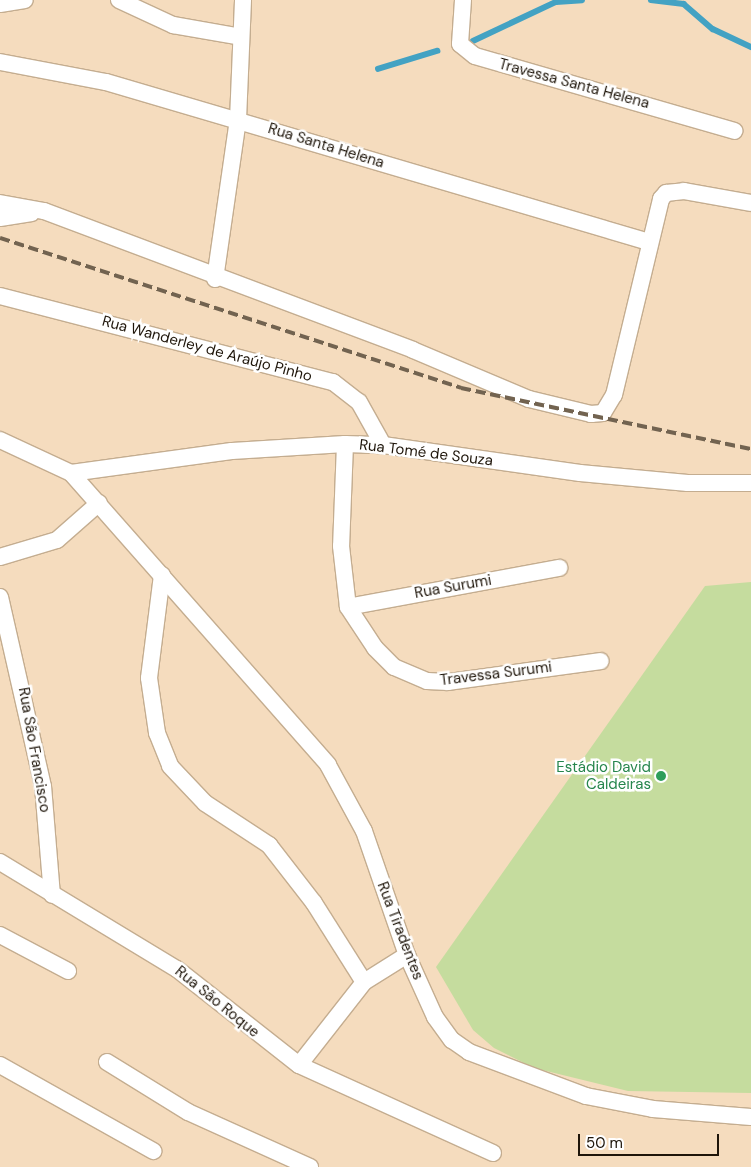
<!DOCTYPE html>
<html>
<head>
<meta charset="utf-8">
<style>
	body { margin:0 }
	#map { position:relative; width:751px; height:1167px; overflow:hidden; background:#f5dcbe; font-family:"DM Sans",sans-serif }
	div>[style] { position:absolute }
	.green>* { inset:0; background:#c5dc9e }
	.stream>* { height:5.5px; margin:-2.75px; padding:0 2.75px; transform-origin:2.75px; border-radius:2.75px; background:#43a2c3 }
	.roads { filter:drop-shadow(1px 0 #c4ad90) drop-shadow(-1px 0 #c4ad90) drop-shadow(0 1px #c4ad90) drop-shadow(0 -1px #c4ad90) }
	.street>* { height:16px; margin:-8px; padding:0 8px; transform-origin:8px; border-radius:8px; background:#fff }
	.rail>* { height:4px; margin-top:-2px; transform-origin:0; background:repeating-linear-gradient(90deg,#726350 0 10px,transparent 0 15px) }
	.dots>* { width:14px; height:14px; translate:-50% -50%; box-sizing:border-box; border:2px solid #fff; border-radius:50% }
	span { translate:-50% -50%; white-space:nowrap; text-align:center; line-height:1.15; -webkit-text-stroke:5px #fff; paint-order:stroke }
	.street-label { font-size:15px; color:#1e150a }
	.leisure-label { font-size:15px; color:#27864d }
	.right { translate:-100% -50%; text-align:right }
	.scale { position:absolute; left:578px; top:1134px; width:141px; height:22px; box-sizing:border-box; border:2px solid #1e150a; border-top:0; padding-left:6px; font-size:15px; line-height:18px; white-space:nowrap; color:#1e150a; -webkit-text-stroke:4px #fff; paint-order:stroke }
</style>
</head>
<body>
<div id="map">
	<div class="green">
		<i style="clip-path:polygon(751px 582px,751px 1093px,628px 1091px,534px 1068px,494px 1048px,473px 1030px,436px 967px,705px 586px)"></i>
	</div>
	<div class="stream">
		<i style="left:651px;top:0;width:33px;rotate:7deg"></i>
		<i style="left:684px;top:4px;width:38px;rotate:41deg"></i>
		<i style="left:713px;top:29px;width:42px;rotate:25.3deg"></i>
		<i style="left:473px;top:41px;width:92px;rotate:-25.2deg"></i>
		<i style="left:556px;top:2px;width:26px;rotate:-4deg"></i>
		<i style="left:378px;top:69px;width:62px;rotate:-17deg"></i>
	</div>
	<div class="roads">
		<div class="street">
			<i style="left:119px;top:0;width:60px;rotate:24.8deg"></i>
			<i style="left:173px;top:25px;width:69px;rotate:10deg"></i>
			<i style="left:463px;top:0;width:44px;rotate:93.9deg"></i>
			<i style="left:460px;top:44px;width:19px;rotate:39deg"></i>
			<i style="left:475px;top:56px;width:270px;rotate:16.1deg"></i>
			<i style="left:0;top:4px;width:25px;rotate:-9deg"></i>
			<i style="left:0;top:62px;width:108px;rotate:10.7deg"></i>
			<i style="left:106px;top:82px;width:566px;rotate:16.42deg"></i>
			<i style="left:0;top:203px;width:45px;rotate:10.3deg"></i>
			<i style="left:44px;top:211px;width:394px;rotate:20.6deg"></i>
			<i style="left:413px;top:350px;width:126px;rotate:22.9deg"></i>
			<i style="left:529px;top:399px;width:64px;rotate:13.6deg"></i>
			<i style="left:591px;top:414px;width:12px;rotate:-5deg"></i>
			<i style="left:603px;top:413px;width:21px;rotate:-59deg"></i>
			<i style="left:614px;top:395px;width:202px;rotate:-76.5deg"></i>
			<i style="left:661px;top:199px;width:8px;rotate:-50deg"></i>
			<i style="left:666px;top:193px;width:18px;rotate:-6deg"></i>
			<i style="left:684px;top:191px;width:68px;rotate:10.2deg"></i>
			<i style="left:0;top:218px;width:32px;rotate:-9deg"></i>
			<i style="left:215px;top:279px;width:161px;rotate:-81.8deg"></i>
			<i style="left:238px;top:120px;width:120px;rotate:-87.6deg"></i>
			<i style="left:0;top:296px;width:344px;rotate:14.5deg"></i>
			<i style="left:333px;top:382px;width:33px;rotate:38deg"></i>
			<i style="left:359px;top:402px;width:49px;rotate:60.8deg"></i>
			<i style="left:0;top:440px;width:78px;rotate:24.9deg"></i>
			<i style="left:71px;top:473px;width:389px;rotate:48.6deg"></i>
			<i style="left:328px;top:765px;width:75px;rotate:61.4deg"></i>
			<i style="left:364px;top:831px;width:131px;rotate:70.9deg"></i>
			<i style="left:407px;top:955px;width:68px;rotate:65.7deg"></i>
			<i style="left:435px;top:1017px;width:29px;rotate:54deg"></i>
			<i style="left:452px;top:1040px;width:21px;rotate:35deg"></i>
			<i style="left:469px;top:1052px;width:125px;rotate:20.6deg"></i>
			<i style="left:586px;top:1096px;width:68px;rotate:11deg"></i>
			<i style="left:653px;top:1109px;width:98px;rotate:4.7deg"></i>
			<i style="left:345px;top:444px;width:102px;rotate:92.2deg"></i>
			<i style="left:341px;top:546px;width:61px;rotate:83.5deg"></i>
			<i style="left:348px;top:607px;width:49px;rotate:56.6deg"></i>
			<i style="left:375px;top:648px;width:27px;rotate:45deg"></i>
			<i style="left:394px;top:667px;width:36px;rotate:23deg"></i>
			<i style="left:427px;top:681px;width:21px;rotate:3deg"></i>
			<i style="left:448px;top:682px;width:154px;rotate:-7.8deg"></i>
			<i style="left:71px;top:473px;width:162px;rotate:-7.8deg"></i>
			<i style="left:232px;top:451px;width:113px;rotate:-3.5deg"></i>
			<i style="left:345px;top:444px;width:38px;rotate:2deg"></i>
			<i style="left:383px;top:445px;width:199px;rotate:8.1deg"></i>
			<i style="left:580px;top:473px;width:108px;rotate:5.3deg"></i>
			<i style="left:688px;top:483px;width:63px"></i>
			<i style="left:0;top:557px;width:59px;rotate:-16.6deg"></i>
			<i style="left:57px;top:540px;width:56px;rotate:-41.4deg"></i>
			<i style="left:162px;top:575px;width:104px;rotate:97.2deg"></i>
			<i style="left:149px;top:678px;width:56px;rotate:81.7deg"></i>
			<i style="left:157px;top:733px;width:35px;rotate:68deg"></i>
			<i style="left:170px;top:766px;width:51px;rotate:46.6deg"></i>
			<i style="left:205px;top:803px;width:77px;rotate:33.3deg"></i>
			<i style="left:269px;top:845px;width:73px;rotate:52.2deg"></i>
			<i style="left:314px;top:903px;width:93px;rotate:57.7deg"></i>
			<i style="left:0;top:597px;width:194px;rotate:77.2deg"></i>
			<i style="left:43px;top:786px;width:109px;rotate:85.3deg"></i>
			<i style="left:348px;top:607px;width:215px;rotate:-10.5deg"></i>
			<i style="left:0;top:862px;width:207px;rotate:31.2deg"></i>
			<i style="left:177px;top:969px;width:155px;rotate:38.2deg"></i>
			<i style="left:299px;top:1065px;width:105px;rotate:-51.9deg"></i>
			<i style="left:364px;top:982px;width:51px;rotate:-32.1deg"></i>
			<i style="left:0;top:935px;width:77px;rotate:27.9deg"></i>
			<i style="left:107px;top:1062px;width:95px;rotate:31.7deg"></i>
			<i style="left:188px;top:1112px;width:134px;rotate:24.3deg"></i>
			<i style="left:0;top:1065px;width:176px;rotate:29.3deg"></i>
			<i style="left:299px;top:1065px;width:213px;rotate:24.4deg"></i>
		</div>
	</div>
	<div class="rail">
		<i style="left:0;top:238px;width:485px;rotate:18deg"></i>
		<i style="left:461px;top:388px;width:296px;rotate:11.9deg"></i>
	</div>
	<div class="dots">
		<i style="left:661px;top:776px;background:#2e9e5b"></i>
	</div>
	<div class="street-label">
		<span style="left:574px;top:84px;rotate:15deg">Travessa Santa Helena</span>
		<span style="left:326px;top:146px;rotate:17deg">Rua Santa Helena</span>
		<span style="left:207px;top:349px;rotate:15deg">Rua Wanderley de Araújo Pinho</span>
		<span style="left:426px;top:453px;rotate:7deg">Rua Tomé de Souza</span>
		<span style="left:453px;top:587px;rotate:-10deg">Rua Surumi</span>
		<span style="left:496px;top:674px;rotate:-7deg">Travessa Surumi</span>
		<span style="left:34px;top:750px;rotate:80deg">Rua São Francisco</span>
		<span style="left:400px;top:931px;rotate:69deg">Rua Tiradentes</span>
		<span style="left:217px;top:1002px;rotate:39deg">Rua São Roque</span>
	</div>
	<div class="leisure-label">
		<span class="right" style="left:651px;top:776px">Estádio David<br>Caldeiras</span>
	</div>
	<div class="scale">50 m</div>
</div>
</body>
</html>
